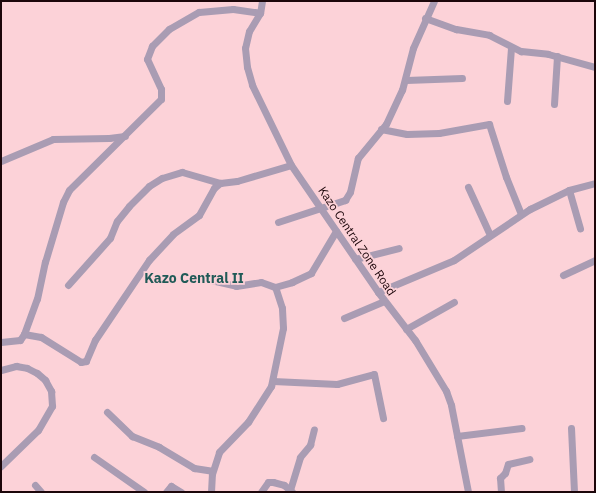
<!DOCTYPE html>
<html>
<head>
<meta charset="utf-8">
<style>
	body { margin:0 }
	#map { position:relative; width:596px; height:493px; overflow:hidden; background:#fcd2d8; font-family:"IBM Plex Sans",sans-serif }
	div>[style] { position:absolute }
	.minor>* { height:7px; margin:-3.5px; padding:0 3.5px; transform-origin:3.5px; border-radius:3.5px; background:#a99cb3 }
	span { translate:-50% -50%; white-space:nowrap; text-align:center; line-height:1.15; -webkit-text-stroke:3.5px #fcd2d8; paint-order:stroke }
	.street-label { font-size:12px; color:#1c060a }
	.quarter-label { font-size:14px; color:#205a57; font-weight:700 }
	.frame { position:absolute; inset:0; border:2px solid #1c060a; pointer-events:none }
</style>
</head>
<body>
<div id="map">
	<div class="minor">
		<i style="left:262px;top:1px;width:12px;rotate:99deg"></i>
		<i style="left:260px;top:13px;width:21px;rotate:121deg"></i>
		<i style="left:249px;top:31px;width:17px;rotate:103deg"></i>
		<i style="left:245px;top:48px;width:19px;rotate:84deg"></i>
		<i style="left:247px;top:67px;width:19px;rotate:74deg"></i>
		<i style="left:252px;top:85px;width:89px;rotate:64deg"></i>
		<i style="left:291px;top:165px;width:154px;rotate:55.6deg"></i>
		<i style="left:378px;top:292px;width:61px;rotate:52.4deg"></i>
		<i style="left:415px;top:340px;width:60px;rotate:58.7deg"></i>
		<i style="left:446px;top:391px;width:15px;rotate:70deg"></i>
		<i style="left:451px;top:405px;width:89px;rotate:78.9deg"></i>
		<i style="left:425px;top:18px;width:33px;rotate:20deg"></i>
		<i style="left:456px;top:29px;width:34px;rotate:10deg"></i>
		<i style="left:489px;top:35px;width:36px;rotate:27deg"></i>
		<i style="left:521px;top:51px;width:27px;rotate:6deg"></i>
		<i style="left:548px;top:54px;width:49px;rotate:15.5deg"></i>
		<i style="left:406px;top:80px;width:56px;rotate:-2deg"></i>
		<i style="left:507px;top:101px;width:53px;rotate:-85.7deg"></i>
		<i style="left:554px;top:104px;width:48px;rotate:-86.4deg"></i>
		<i style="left:381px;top:129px;width:26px;rotate:11deg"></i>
		<i style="left:407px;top:134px;width:32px;rotate:-2deg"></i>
		<i style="left:439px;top:133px;width:51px;rotate:-10.2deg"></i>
		<i style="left:489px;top:124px;width:56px;rotate:72.2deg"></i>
		<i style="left:506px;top:177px;width:40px;rotate:68deg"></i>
		<i style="left:1px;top:161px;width:56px;rotate:-22.9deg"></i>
		<i style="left:53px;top:139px;width:56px;rotate:-1deg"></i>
		<i style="left:109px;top:138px;width:16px;rotate:-7deg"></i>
		<i style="left:468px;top:187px;width:53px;rotate:65.4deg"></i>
		<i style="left:569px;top:190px;width:40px;rotate:74deg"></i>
		<i style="left:278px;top:222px;width:71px;rotate:-18.2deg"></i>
		<i style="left:345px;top:200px;width:9px;rotate:-58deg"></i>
		<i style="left:350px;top:192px;width:35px;rotate:-77deg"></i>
		<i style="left:358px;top:158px;width:44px;rotate:-50.5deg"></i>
		<i style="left:386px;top:124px;width:38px;rotate:-65deg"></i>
		<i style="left:402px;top:90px;width:43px;rotate:-75.3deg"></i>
		<i style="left:413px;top:48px;width:51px;rotate:-65.9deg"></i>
		<i style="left:355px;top:259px;width:45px;rotate:-14deg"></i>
		<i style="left:563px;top:275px;width:35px;rotate:-25deg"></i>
		<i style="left:211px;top:280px;width:26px;rotate:13deg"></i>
		<i style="left:236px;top:286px;width:25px;rotate:-9deg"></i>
		<i style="left:261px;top:282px;width:15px;rotate:20deg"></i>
		<i style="left:275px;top:287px;width:18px;rotate:-16deg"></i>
		<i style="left:292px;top:282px;width:21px;rotate:-25deg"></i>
		<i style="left:311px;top:273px;width:49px;rotate:-59.2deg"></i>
		<i style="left:68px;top:285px;width:63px;rotate:-48.2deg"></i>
		<i style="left:110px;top:238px;width:18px;rotate:-68deg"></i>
		<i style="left:117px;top:221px;width:19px;rotate:-51deg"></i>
		<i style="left:129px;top:206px;width:28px;rotate:-45deg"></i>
		<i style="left:149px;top:186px;width:15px;rotate:-32deg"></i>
		<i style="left:162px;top:178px;width:21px;rotate:-17deg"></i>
		<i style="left:182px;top:172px;width:40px;rotate:16deg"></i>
		<i style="left:220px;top:183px;width:17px;rotate:-7deg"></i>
		<i style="left:237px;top:181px;width:56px;rotate:-16.5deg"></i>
		<i style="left:378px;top:292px;width:82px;rotate:-22.8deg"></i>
		<i style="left:454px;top:260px;width:92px;rotate:-33.9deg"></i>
		<i style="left:530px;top:209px;width:43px;rotate:-26deg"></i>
		<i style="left:569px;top:190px;width:27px;rotate:-15deg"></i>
		<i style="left:344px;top:318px;width:43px;rotate:-23deg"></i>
		<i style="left:406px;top:329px;width:55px;rotate:-29.4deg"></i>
		<i style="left:24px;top:334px;width:17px;rotate:10deg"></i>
		<i style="left:41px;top:337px;width:47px;rotate:32deg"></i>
		<i style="left:81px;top:362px;width:5px;rotate:-11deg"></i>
		<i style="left:86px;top:361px;width:23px;rotate:-67deg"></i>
		<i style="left:95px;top:340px;width:97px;rotate:-56deg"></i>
		<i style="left:149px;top:260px;width:35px;rotate:-47deg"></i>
		<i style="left:173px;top:234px;width:32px;rotate:-36deg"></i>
		<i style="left:199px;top:215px;width:31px;rotate:-61deg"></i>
		<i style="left:214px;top:188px;width:8px;rotate:-40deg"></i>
		<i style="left:1px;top:342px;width:19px;rotate:-6deg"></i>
		<i style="left:20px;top:340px;width:7px;rotate:-56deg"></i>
		<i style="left:24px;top:334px;width:37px;rotate:-70deg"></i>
		<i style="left:37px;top:299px;width:38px;rotate:-78deg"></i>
		<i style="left:45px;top:262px;width:63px;rotate:-73.3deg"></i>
		<i style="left:63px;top:202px;width:13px;rotate:-63deg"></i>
		<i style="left:69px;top:190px;width:129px;rotate:-44.7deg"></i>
		<i style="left:161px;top:99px;width:10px;rotate:-90deg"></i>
		<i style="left:161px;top:89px;width:33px;rotate:-115deg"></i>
		<i style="left:147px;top:59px;width:14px;rotate:-69deg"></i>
		<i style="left:152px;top:46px;width:24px;rotate:-45deg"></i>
		<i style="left:169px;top:29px;width:34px;rotate:-30deg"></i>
		<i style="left:199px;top:12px;width:34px;rotate:-5deg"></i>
		<i style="left:233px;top:9px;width:27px;rotate:8deg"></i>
		<i style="left:1px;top:370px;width:16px;rotate:-15deg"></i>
		<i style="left:16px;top:366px;width:11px;rotate:10deg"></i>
		<i style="left:27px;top:368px;width:11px;rotate:27deg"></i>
		<i style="left:37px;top:373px;width:11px;rotate:41deg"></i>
		<i style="left:45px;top:380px;width:13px;rotate:61deg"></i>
		<i style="left:51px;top:391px;width:15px;rotate:86deg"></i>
		<i style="left:52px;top:406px;width:28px;rotate:120deg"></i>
		<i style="left:38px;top:430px;width:52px;rotate:135.8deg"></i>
		<i style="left:273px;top:381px;width:64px;rotate:2.7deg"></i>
		<i style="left:337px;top:384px;width:38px;rotate:-15deg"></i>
		<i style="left:374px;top:374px;width:45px;rotate:78.4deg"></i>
		<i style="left:107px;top:412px;width:35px;rotate:44deg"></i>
		<i style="left:132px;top:436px;width:29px;rotate:22deg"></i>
		<i style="left:159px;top:447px;width:41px;rotate:31deg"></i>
		<i style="left:194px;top:468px;width:18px;rotate:9deg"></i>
		<i style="left:571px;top:428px;width:64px;rotate:87.3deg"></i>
		<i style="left:457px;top:436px;width:65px;rotate:-7deg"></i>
		<i style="left:94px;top:457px;width:61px;rotate:35deg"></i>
		<i style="left:35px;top:485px;width:9px;rotate:49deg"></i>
		<i style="left:290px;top:490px;width:34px;rotate:-73deg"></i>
		<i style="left:300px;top:457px;width:16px;rotate:-50deg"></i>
		<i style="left:310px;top:445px;width:16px;rotate:-76deg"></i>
		<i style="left:166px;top:492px;width:8px;rotate:-50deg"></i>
		<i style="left:171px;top:486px;width:12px;rotate:31deg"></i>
		<i style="left:211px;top:492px;width:18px;rotate:-87deg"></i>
		<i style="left:212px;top:474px;width:23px;rotate:-72deg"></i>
		<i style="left:219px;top:452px;width:42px;rotate:-46deg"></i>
		<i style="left:248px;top:422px;width:43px;rotate:-57.4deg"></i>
		<i style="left:271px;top:386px;width:59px;rotate:-78.3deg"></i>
		<i style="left:283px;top:328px;width:20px;rotate:-93deg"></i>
		<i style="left:282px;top:308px;width:22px;rotate:-108deg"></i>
		<i style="left:261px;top:492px;width:12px;rotate:-55deg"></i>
		<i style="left:268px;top:482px;width:5px"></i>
		<i style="left:273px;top:482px;width:11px;rotate:15deg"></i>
		<i style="left:284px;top:485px;width:11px;rotate:41deg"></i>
		<i style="left:501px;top:492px;width:14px;rotate:-94deg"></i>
		<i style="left:500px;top:478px;width:7px;rotate:-45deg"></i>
		<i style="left:505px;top:473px;width:9px;rotate:-72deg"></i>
		<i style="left:508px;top:464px;width:22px;rotate:-13deg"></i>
	</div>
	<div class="street-label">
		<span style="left:357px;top:241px;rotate:56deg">Kazo Central Zone Road</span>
	</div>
	<div class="quarter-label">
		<span style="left:194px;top:278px">Kazo Central II</span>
	</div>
	<div class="frame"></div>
</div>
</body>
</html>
